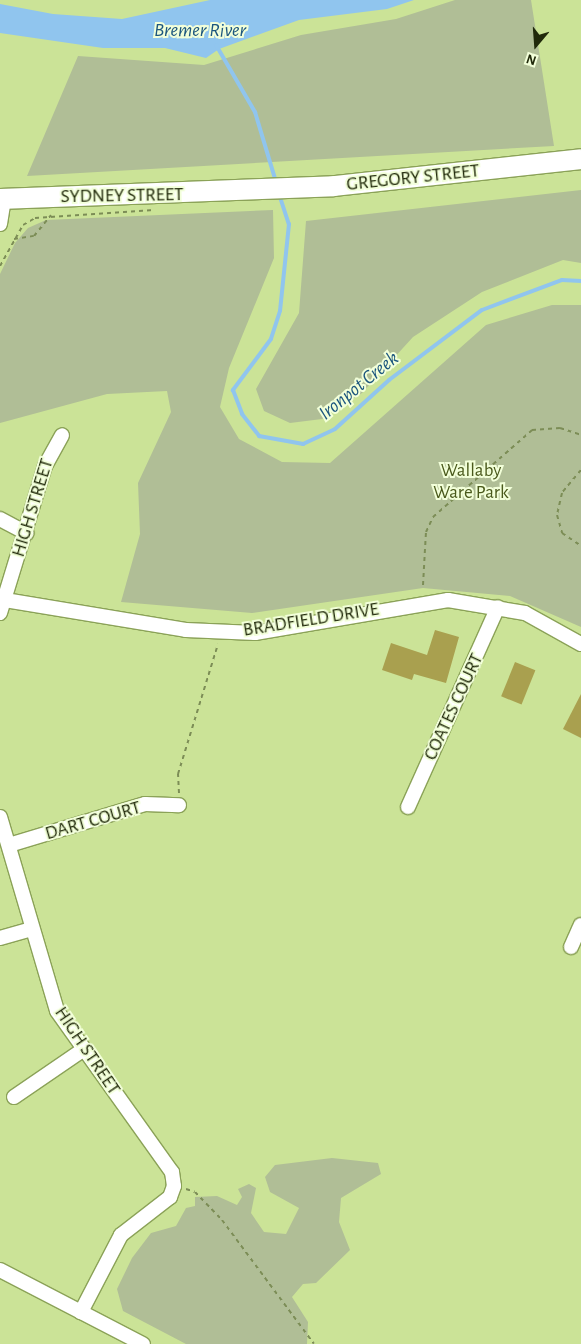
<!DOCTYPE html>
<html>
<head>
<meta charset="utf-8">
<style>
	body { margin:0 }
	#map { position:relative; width:581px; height:1344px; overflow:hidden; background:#cbe397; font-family:"Alegreya Sans",sans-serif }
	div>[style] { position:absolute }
	.green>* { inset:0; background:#b0be96 }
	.water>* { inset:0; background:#90c5ee }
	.stream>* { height:4px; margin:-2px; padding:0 2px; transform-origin:2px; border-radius:2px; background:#90c5ee }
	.building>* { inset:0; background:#a9a04f; transform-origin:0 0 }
	.path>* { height:2px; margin-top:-1px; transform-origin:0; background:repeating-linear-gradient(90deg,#7c8d56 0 4px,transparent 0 8px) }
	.roads { filter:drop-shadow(1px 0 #8ba258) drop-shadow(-1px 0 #8ba258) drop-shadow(0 1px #8ba258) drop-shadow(0 -1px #8ba258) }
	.street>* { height:14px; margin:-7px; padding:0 7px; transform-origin:7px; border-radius:7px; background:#fff }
	.secondary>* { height:20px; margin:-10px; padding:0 10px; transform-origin:10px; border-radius:10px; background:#fff }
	span { translate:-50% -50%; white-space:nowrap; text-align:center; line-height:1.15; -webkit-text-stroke:4px #f2ffd9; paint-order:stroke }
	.street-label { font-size:19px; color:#212a0b }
	.park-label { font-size:19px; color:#49591b }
	.water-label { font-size:20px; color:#1c567e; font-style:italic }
	.north { position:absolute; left:511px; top:20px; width:50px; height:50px; -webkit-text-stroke:4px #f2ffd9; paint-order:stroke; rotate:198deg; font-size:14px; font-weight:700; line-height:20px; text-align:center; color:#212a0b }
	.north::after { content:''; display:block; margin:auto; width:18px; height:22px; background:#212a0b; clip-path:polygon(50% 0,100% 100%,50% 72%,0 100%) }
</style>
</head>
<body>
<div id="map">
	<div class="green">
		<i style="clip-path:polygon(455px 0,531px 0,554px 146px,27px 176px,78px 56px,204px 65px,301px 35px,396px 19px)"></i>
		<i style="clip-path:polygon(581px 190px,581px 263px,563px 260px,482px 292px,413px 337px,362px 393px,322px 419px,290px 423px,264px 411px,256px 389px,299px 313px,306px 221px)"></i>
		<i style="clip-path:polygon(273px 210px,274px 258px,229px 368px,220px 407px,239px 439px,282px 462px,330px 463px,486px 325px,552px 305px,581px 305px,581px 627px,510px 596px,423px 588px,252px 613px,121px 602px,140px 534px,138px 483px,171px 412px,167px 391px,107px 394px,0 423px,0 274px,15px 243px,28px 228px,46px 220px)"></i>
		<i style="clip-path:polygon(332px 1158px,378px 1163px,381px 1174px,341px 1198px,339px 1222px,350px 1250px,316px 1283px,303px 1284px,292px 1297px,308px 1322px,307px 1344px,186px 1344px,123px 1311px,117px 1289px,132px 1258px,151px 1233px,176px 1226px,186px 1208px,195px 1206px,195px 1197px,217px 1196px,237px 1205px,242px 1197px,238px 1189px,249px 1184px,256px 1188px,251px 1213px,264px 1232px,286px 1234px,299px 1208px,270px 1192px,265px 1177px,275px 1165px)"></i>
	</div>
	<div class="water">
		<i style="clip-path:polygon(210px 0,414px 0,387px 9px,299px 20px,219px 49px,206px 58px,165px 48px,103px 48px,0 33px,0 4px,53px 14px,122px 19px)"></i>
	</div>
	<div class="stream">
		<i style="left:216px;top:45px;width:78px;rotate:59.8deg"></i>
		<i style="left:255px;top:112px;width:73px;rotate:73.3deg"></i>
		<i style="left:279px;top:194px;width:32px;rotate:72deg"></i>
		<i style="left:289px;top:224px;width:87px;rotate:95.9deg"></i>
		<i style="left:280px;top:311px;width:29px;rotate:108deg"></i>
		<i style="left:271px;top:339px;width:64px;rotate:126.7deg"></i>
		<i style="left:233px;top:390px;width:26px;rotate:69deg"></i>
		<i style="left:242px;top:414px;width:28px;rotate:52deg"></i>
		<i style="left:259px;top:436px;width:45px;rotate:10.3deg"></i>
		<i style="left:303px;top:444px;width:35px;rotate:-25deg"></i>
		<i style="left:335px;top:429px;width:73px;rotate:-42.2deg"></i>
		<i style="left:389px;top:380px;width:116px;rotate:-37deg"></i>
		<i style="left:482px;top:310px;width:85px;rotate:-20.6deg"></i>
		<i style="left:562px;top:280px;width:19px;rotate:3deg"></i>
	</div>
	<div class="building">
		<i style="clip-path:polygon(435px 630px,459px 637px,446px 683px,414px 674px,412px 680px,382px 670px,391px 643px,427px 655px)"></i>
		<i style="left:515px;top:662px;width:22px;height:37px;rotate:22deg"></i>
		<i style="clip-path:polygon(581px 694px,581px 738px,563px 729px)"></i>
	</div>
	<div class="path">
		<i style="left:14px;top:239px;width:20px;rotate:-9deg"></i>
		<i style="left:34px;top:236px;width:27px;rotate:-51deg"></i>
		<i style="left:0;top:266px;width:47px;rotate:-60.7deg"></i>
		<i style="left:23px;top:225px;width:14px;rotate:-30deg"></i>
		<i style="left:35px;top:218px;width:119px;rotate:-3.8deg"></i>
		<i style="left:581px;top:470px;width:30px;rotate:130deg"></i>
		<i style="left:562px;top:493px;width:23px;rotate:103deg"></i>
		<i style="left:557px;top:515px;width:19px;rotate:74deg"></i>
		<i style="left:562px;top:533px;width:23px;rotate:34deg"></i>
		<i style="left:423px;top:585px;width:53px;rotate:-86.8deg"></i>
		<i style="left:426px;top:532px;width:17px;rotate:-65deg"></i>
		<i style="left:433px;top:517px;width:132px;rotate:-41.3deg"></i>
		<i style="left:532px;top:430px;width:28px;rotate:-4deg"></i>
		<i style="left:560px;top:428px;width:22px;rotate:18deg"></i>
		<i style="left:179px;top:793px;width:19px;rotate:-93deg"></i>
		<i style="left:178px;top:774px;width:136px;rotate:-72.9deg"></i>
		<i style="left:186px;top:1189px;width:9px;rotate:18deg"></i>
		<i style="left:195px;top:1192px;width:39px;rotate:46deg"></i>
		<i style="left:222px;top:1220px;width:154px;rotate:53.4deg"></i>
	</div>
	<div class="roads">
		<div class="street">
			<i style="left:0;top:224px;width:25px;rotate:-81deg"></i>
			<i style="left:0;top:519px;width:30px;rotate:28deg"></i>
			<i style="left:5px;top:600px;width:183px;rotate:9.4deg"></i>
			<i style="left:186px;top:630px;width:69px;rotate:2.5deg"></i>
			<i style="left:255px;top:633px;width:196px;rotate:-9.7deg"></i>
			<i style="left:448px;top:600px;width:78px;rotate:9.6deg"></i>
			<i style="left:525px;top:613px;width:64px;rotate:29deg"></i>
			<i style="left:0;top:613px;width:154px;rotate:-73deg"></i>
			<i style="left:45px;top:466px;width:35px;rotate:-61deg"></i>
			<i style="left:408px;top:807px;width:219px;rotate:-65.8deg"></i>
			<i style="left:0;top:817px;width:202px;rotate:73.6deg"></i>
			<i style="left:57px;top:1011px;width:198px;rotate:54.5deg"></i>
			<i style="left:172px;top:1172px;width:14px;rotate:82deg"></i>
			<i style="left:174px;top:1186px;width:12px;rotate:110deg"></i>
			<i style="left:170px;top:1197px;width:62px;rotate:142.2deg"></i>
			<i style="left:121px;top:1235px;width:87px;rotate:117.5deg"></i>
			<i style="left:9px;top:845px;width:142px;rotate:-16.8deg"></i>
			<i style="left:145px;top:804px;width:34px;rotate:2deg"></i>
			<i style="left:0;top:938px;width:33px;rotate:-16deg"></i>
			<i style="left:571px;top:947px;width:24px;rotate:-66deg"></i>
			<i style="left:14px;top:1097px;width:85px;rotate:-34.4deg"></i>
			<i style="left:0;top:1270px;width:161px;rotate:27.4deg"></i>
		</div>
		<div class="secondary">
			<i style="left:0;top:199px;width:334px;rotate:-2.2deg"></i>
			<i style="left:334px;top:186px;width:248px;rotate:-6.2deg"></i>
		</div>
	</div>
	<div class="street-label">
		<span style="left:413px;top:178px;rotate:-6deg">GREGORY STREET</span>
		<span style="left:122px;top:196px;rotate:-1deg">SYDNEY STREET</span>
		<span style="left:33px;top:508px;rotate:-73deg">HIGH STREET</span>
		<span style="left:311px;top:620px;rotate:-9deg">BRADFIELD DRIVE</span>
		<span style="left:454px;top:707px;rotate:-65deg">COATES COURT</span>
		<span style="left:93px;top:821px;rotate:-16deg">DART COURT</span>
		<span style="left:87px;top:1051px;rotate:56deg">HIGH STREET</span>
	</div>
	<div class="park-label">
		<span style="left:471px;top:482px">Wallaby<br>Ware Park</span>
	</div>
	<div class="water-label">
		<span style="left:200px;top:30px">Bremer River</span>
		<span style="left:359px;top:386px;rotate:-39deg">Ironpot Creek</span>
	</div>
	<div class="north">N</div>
</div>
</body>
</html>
